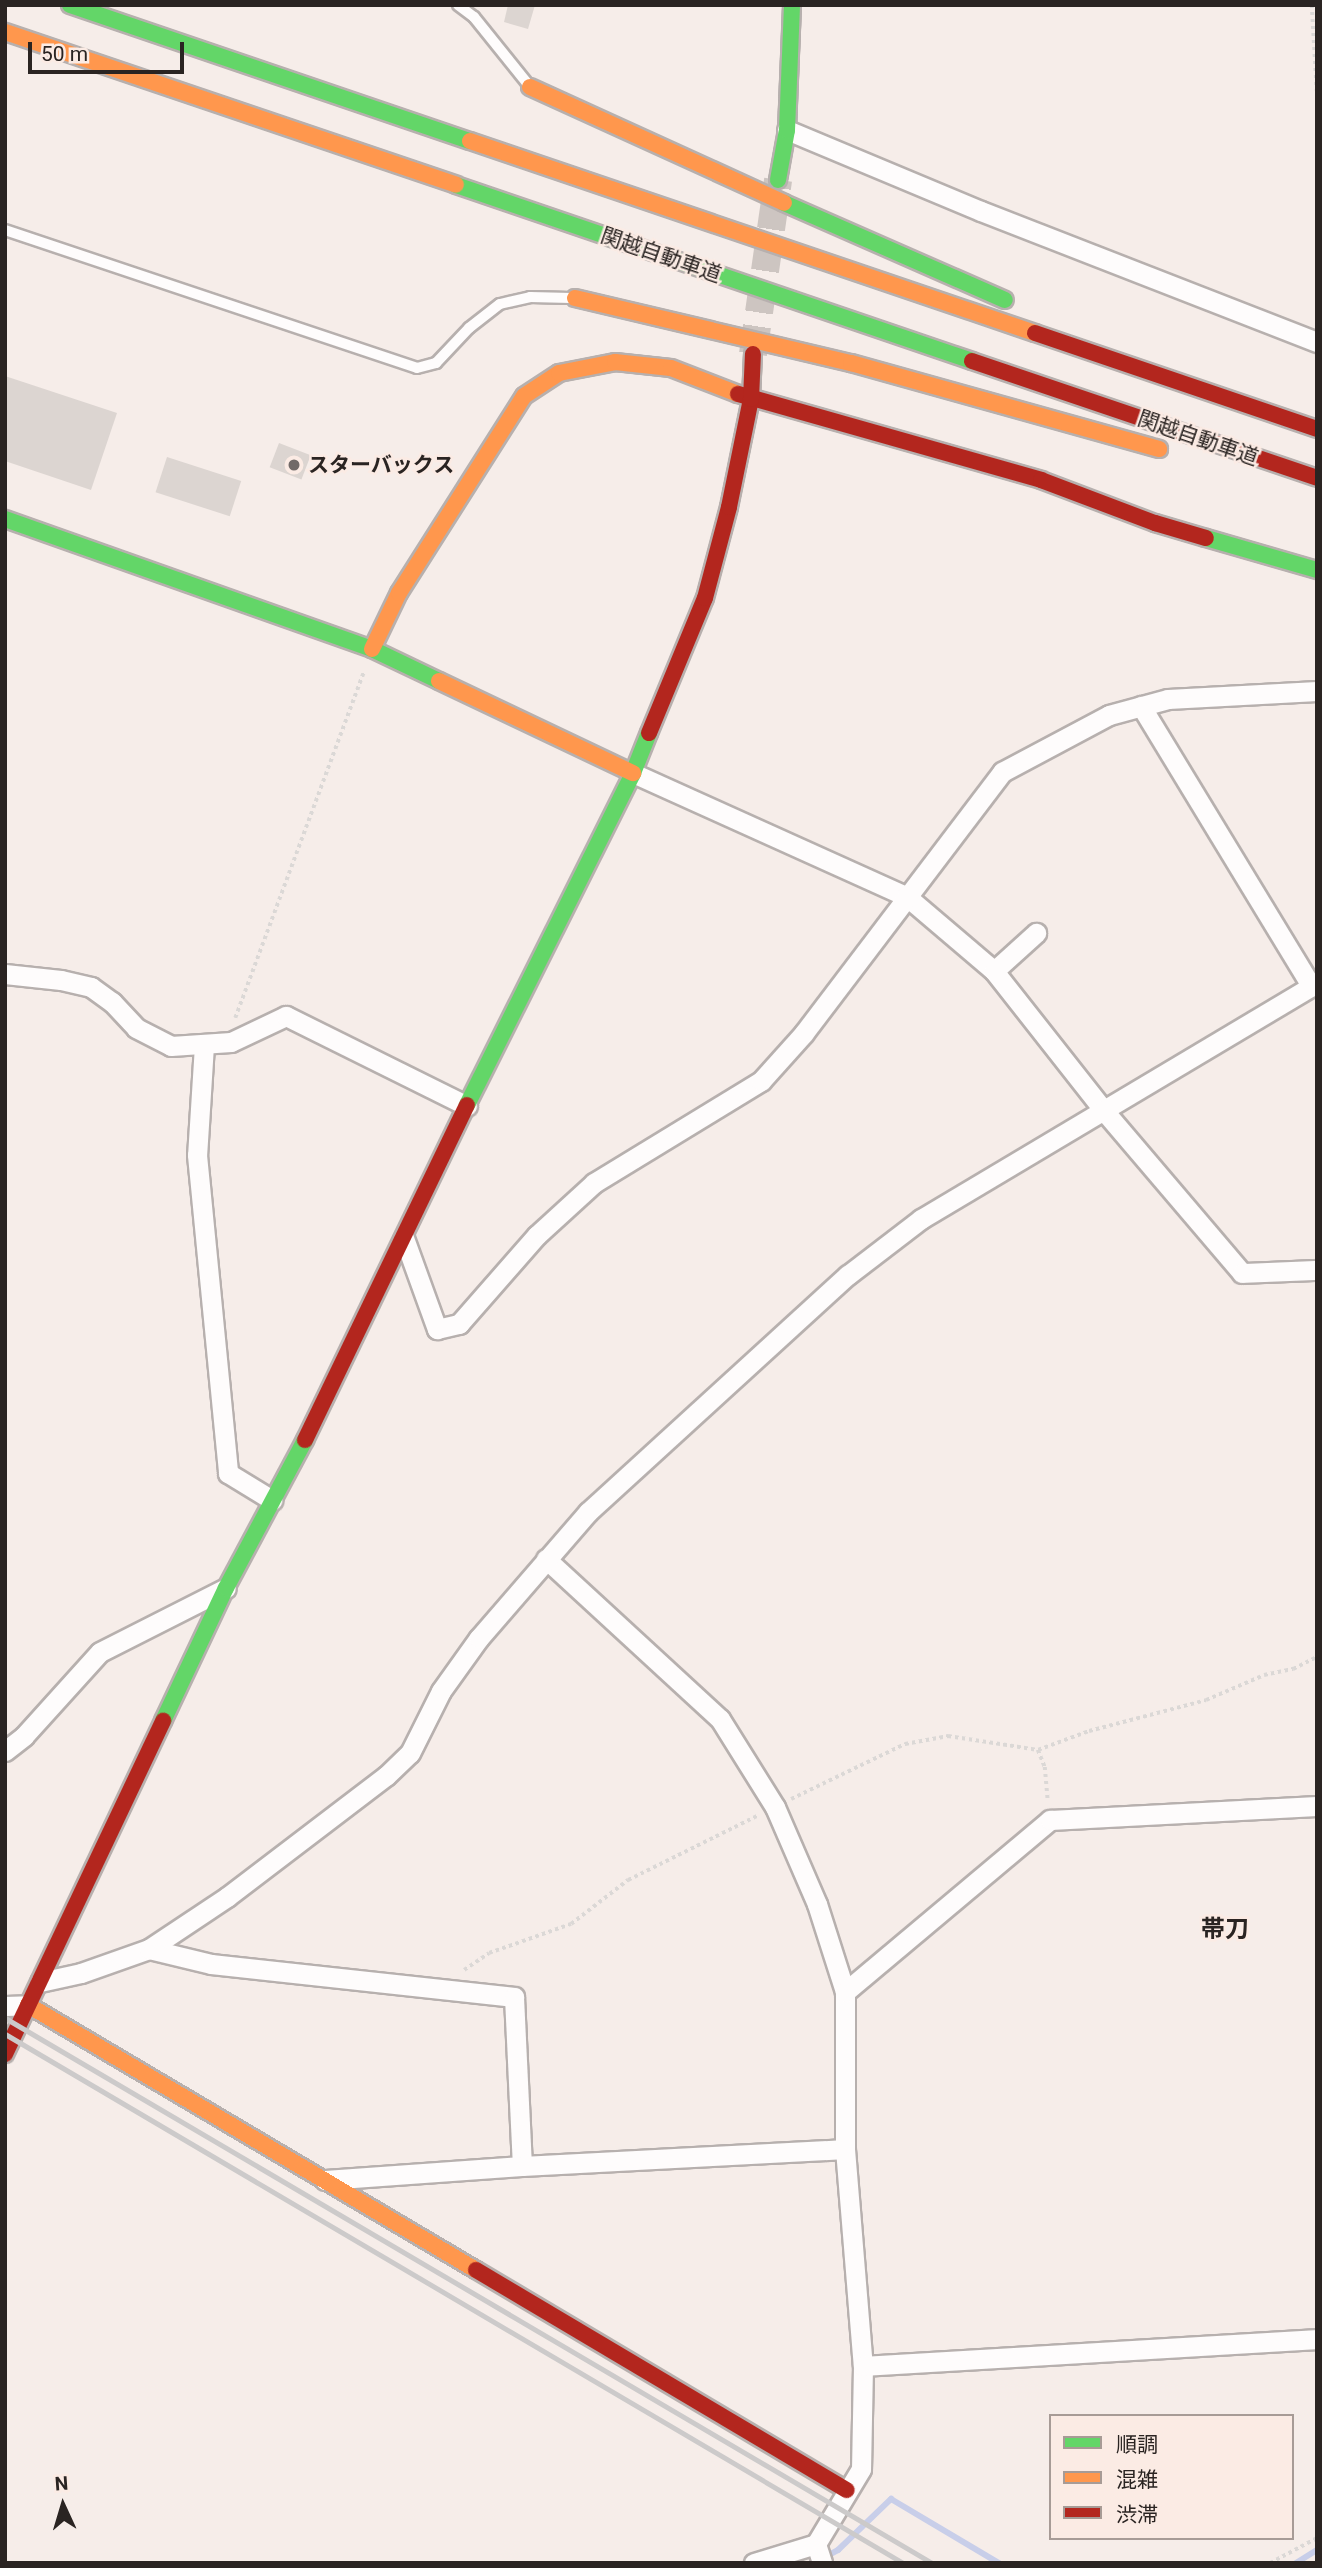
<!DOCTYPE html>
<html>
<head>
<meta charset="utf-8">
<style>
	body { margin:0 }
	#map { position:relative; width:1322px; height:2568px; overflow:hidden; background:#f6ede9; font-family:Roboto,"Noto Sans JP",sans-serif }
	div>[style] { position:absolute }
	.stream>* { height:6px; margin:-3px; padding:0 3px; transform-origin:3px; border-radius:3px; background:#c8cee9 }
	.building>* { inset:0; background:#dcd5d1; transform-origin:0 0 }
	.secondary-tunnel>* { height:28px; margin-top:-14px; transform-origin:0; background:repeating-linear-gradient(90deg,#cdc5c1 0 28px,transparent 0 42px) }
	.path>* { height:3.5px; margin-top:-1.75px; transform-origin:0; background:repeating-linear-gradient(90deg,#dbd8d6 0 3.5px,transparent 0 7px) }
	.roads { filter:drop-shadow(2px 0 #b7b0ae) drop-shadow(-2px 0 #b7b0ae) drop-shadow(0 2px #b7b0ae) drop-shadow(0 -2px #b7b0ae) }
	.lane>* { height:10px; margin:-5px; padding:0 5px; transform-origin:5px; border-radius:5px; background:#fefcfc }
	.street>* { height:19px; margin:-9.5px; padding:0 9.5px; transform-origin:9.5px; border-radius:9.5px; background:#fefcfc }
	.fast>* { height:16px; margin:-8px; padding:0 8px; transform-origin:8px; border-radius:8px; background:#63d668 }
	.slow>* { height:16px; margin:-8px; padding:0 8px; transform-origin:8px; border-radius:8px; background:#ff974d }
	.jam>* { height:16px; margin:-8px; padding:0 8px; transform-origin:8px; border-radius:8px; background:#b3261e }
	.rail>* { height:5px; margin:-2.5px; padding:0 2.5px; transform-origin:2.5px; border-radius:2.5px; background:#cccaca }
	.dots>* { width:19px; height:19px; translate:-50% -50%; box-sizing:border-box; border:4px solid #fbebe4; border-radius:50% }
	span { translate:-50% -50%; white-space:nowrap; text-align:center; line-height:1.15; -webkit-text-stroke:5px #fbebe4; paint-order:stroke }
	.street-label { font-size:21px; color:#2a2422 }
	.poi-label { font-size:21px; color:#2a2422; font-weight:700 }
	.left { translate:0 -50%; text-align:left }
	.quarter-label { font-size:24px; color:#2a2422; font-weight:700 }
	.frame { position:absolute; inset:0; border:7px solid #2a2422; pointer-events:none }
	.legend { position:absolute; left:1049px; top:2414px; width:245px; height:126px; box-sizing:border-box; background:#fbebe4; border:2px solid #a79b96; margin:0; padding:9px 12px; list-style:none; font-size:21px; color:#2a2422 }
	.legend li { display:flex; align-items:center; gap:14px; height:35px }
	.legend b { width:35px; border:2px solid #a79b96 }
	.north { position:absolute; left:28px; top:2470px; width:70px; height:70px; -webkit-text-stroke:5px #fbebe4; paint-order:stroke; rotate:356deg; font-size:19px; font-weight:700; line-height:28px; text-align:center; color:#2a2422 }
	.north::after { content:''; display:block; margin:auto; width:24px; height:32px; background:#2a2422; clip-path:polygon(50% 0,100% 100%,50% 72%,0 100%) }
	.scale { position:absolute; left:28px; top:42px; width:156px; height:32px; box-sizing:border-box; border:4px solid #2a2422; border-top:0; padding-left:9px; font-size:21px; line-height:24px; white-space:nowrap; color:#2a2422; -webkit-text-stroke:5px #fbebe4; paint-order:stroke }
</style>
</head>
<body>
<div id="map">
	<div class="stream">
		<i style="left:825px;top:2557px;width:15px;rotate:-28deg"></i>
		<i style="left:838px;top:2550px;width:74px;rotate:-43.9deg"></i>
		<i style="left:891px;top:2499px;width:126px;rotate:30.7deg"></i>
		<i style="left:1296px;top:2563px;width:25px;rotate:-32deg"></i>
	</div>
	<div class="building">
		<i style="clip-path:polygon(508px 5px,535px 5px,528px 29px,504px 22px)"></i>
		<i style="clip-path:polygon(5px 376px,117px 413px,91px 490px,5px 461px)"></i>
		<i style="left:279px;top:443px;width:34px;height:26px;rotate:21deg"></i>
		<i style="left:167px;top:457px;width:78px;height:37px;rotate:18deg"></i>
	</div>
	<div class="secondary-tunnel">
		<i style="left:753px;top:354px;width:176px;rotate:-81.8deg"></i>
	</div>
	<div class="path">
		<i style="left:1312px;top:5px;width:86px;rotate:86.7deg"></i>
		<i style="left:235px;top:1018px;width:370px;rotate:-69.6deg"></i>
		<i style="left:1038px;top:1750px;width:54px;rotate:-20.4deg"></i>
		<i style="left:1089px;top:1731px;width:121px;rotate:-14.8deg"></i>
		<i style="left:1206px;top:1700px;width:63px;rotate:-23.3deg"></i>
		<i style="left:1264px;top:1675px;width:30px;rotate:-12deg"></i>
		<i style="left:1293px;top:1669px;width:27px;rotate:-27deg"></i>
		<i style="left:791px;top:1799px;width:127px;rotate:-25.8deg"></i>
		<i style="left:905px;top:1744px;width:44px;rotate:-10.5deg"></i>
		<i style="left:948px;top:1736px;width:91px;rotate:8.8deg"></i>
		<i style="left:1038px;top:1750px;width:18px;rotate:68deg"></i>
		<i style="left:1045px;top:1767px;width:34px;rotate:85deg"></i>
		<i style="left:464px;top:1970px;width:30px;rotate:-34deg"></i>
		<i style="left:489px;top:1953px;width:87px;rotate:-19.5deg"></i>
		<i style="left:571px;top:1924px;width:72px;rotate:-37.7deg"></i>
		<i style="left:628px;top:1880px;width:146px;rotate:-26.4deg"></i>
		<i style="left:1270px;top:2563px;width:53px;rotate:-28deg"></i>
	</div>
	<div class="roads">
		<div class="lane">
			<i style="left:458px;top:5px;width:20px;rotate:37deg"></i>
			<i style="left:474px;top:17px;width:85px;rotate:51.2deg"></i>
			<i style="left:5px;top:230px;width:434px;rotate:18.5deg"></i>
			<i style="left:417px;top:368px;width:20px;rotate:-15deg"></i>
			<i style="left:436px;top:363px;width:48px;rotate:-46.7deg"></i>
			<i style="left:469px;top:328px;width:39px;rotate:-38deg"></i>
			<i style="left:500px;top:304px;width:31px;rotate:-13deg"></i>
			<i style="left:530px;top:297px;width:41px;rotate:1.4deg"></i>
		</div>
		<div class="street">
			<i style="left:787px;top:130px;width:210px;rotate:22.7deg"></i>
			<i style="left:981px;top:211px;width:361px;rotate:21.3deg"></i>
			<i style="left:1141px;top:706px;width:328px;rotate:58.7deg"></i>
			<i style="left:633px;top:773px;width:299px;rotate:24.3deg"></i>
			<i style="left:906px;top:896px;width:116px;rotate:40.4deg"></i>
			<i style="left:994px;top:971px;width:179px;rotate:51.8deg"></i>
			<i style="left:1105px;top:1112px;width:211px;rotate:49.6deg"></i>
			<i style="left:1242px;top:1273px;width:75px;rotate:-2.3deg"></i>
			<i style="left:994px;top:971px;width:57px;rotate:-42.1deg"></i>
			<i style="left:5px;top:974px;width:56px;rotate:6.1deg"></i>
			<i style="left:61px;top:980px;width:31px;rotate:13deg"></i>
			<i style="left:91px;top:987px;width:26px;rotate:36deg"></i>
			<i style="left:112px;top:1002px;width:35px;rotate:47deg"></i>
			<i style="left:136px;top:1028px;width:39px;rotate:27deg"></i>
			<i style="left:171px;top:1046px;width:60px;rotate:-3.8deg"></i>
			<i style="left:231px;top:1042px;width:61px;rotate:-25.3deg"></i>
			<i style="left:286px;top:1016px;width:202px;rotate:26.4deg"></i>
			<i style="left:204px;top:1045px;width:110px;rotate:93.6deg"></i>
			<i style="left:197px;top:1155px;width:320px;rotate:84.4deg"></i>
			<i style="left:228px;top:1473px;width:52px;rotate:31.5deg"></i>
			<i style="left:404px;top:1238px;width:97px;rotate:70.1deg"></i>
			<i style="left:437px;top:1329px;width:23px;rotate:-13deg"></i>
			<i style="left:459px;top:1324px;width:118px;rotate:-48.8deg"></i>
			<i style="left:537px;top:1235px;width:77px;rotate:-42.4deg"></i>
			<i style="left:594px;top:1183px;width:196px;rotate:-31.4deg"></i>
			<i style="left:761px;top:1081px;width:64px;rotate:-48.1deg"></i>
			<i style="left:804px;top:1033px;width:328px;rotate:-52.8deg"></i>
			<i style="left:1002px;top:772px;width:121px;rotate:-28deg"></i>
			<i style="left:1109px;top:715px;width:61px;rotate:-15.2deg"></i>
			<i style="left:1168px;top:699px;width:149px;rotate:-3.1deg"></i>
			<i style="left:546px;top:1559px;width:236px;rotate:42.6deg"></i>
			<i style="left:720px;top:1719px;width:104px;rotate:58deg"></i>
			<i style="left:775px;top:1807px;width:106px;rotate:66.6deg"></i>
			<i style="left:817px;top:1904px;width:92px;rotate:72.3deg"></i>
			<i style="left:845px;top:1992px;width:157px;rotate:90deg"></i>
			<i style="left:845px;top:2149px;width:218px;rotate:85.3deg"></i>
			<i style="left:863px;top:2366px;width:103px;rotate:91.1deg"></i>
			<i style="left:861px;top:2469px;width:87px;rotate:121deg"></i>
			<i style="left:816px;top:2544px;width:65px;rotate:163deg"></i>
			<i style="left:5px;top:1751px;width:24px;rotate:-38deg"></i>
			<i style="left:24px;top:1736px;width:113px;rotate:-47.9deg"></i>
			<i style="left:100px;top:1652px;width:141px;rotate:-26.9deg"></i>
			<i style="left:149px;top:1949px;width:64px;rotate:13.6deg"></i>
			<i style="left:211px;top:1964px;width:305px;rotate:6.2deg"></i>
			<i style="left:514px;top:1997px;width:169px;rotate:87.3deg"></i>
			<i style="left:40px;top:1982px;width:42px;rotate:-12.4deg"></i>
			<i style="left:81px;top:1973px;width:72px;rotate:-19.4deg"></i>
			<i style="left:149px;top:1949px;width:94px;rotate:-33.7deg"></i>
			<i style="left:227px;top:1897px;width:200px;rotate:-37.3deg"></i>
			<i style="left:386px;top:1776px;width:33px;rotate:-44deg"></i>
			<i style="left:410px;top:1753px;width:69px;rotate:-63.4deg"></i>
			<i style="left:441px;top:1691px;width:65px;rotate:-54.4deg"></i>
			<i style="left:479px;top:1638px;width:167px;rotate:-49.1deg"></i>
			<i style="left:588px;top:1512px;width:352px;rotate:-42.4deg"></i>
			<i style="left:848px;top:1275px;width:92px;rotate:-37.5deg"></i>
			<i style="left:921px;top:1219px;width:461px;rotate:-30.8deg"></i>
			<i style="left:845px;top:1992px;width:268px;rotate:-40deg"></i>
			<i style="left:1050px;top:1820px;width:267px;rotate:-3deg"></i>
			<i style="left:5px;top:2006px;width:23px;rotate:-2deg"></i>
			<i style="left:325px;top:2180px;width:197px;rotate:-4.1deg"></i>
			<i style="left:522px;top:2166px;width:323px;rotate:-3deg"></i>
			<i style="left:863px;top:2366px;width:455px;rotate:-3.4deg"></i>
			<i style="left:816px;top:2544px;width:20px;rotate:72deg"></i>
		</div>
		<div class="fast">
			<i style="left:70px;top:5px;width:422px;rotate:18.8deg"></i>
			<i style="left:778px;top:180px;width:51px;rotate:-79.8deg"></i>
			<i style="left:787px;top:130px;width:125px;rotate:-87.7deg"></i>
			<i style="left:456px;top:185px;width:545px;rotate:18.83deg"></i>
			<i style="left:784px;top:203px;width:241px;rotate:23.7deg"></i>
			<i style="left:5px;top:519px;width:389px;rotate:19.5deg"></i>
			<i style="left:372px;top:649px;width:74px;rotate:25.5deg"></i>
			<i style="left:1206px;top:538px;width:116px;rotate:16.1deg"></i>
			<i style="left:467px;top:1105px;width:371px;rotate:-63.4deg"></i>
			<i style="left:633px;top:773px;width:43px;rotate:-68.2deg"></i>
			<i style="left:163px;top:1721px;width:147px;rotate:-64.7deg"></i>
			<i style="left:226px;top:1588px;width:168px;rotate:-61.9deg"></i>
		</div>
		<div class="slow">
			<i style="left:5px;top:32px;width:476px;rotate:18.7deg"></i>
			<i style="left:530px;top:87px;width:279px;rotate:24.5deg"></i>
			<i style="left:470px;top:141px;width:597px;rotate:18.77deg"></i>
			<i style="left:575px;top:298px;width:284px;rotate:13.3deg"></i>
			<i style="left:851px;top:363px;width:320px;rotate:15.6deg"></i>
			<i style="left:372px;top:649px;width:62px;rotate:-64.3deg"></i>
			<i style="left:399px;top:593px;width:233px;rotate:-57.6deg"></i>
			<i style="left:524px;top:396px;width:42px;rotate:-33.3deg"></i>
			<i style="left:559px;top:373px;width:57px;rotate:-11.1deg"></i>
			<i style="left:615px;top:362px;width:56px;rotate:6.1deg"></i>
			<i style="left:671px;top:368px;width:72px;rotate:21.2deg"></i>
			<i style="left:439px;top:681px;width:215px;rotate:25.4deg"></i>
			<i style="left:28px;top:2005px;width:521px;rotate:30.61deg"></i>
		</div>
		<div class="jam">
			<i style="left:1035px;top:333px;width:298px;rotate:18.8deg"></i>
			<i style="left:972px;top:361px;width:364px;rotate:18.7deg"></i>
			<i style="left:738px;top:394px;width:315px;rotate:15.8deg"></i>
			<i style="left:1041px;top:480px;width:122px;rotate:20.7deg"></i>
			<i style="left:1155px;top:523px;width:53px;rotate:16.4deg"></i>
			<i style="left:649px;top:733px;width:146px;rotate:-67.5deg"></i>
			<i style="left:705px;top:598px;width:94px;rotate:-75.2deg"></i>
			<i style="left:729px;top:507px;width:110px;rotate:-78.5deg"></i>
			<i style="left:751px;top:399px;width:45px;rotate:-87.5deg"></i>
			<i style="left:305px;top:1440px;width:372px;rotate:-64.2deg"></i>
			<i style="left:5px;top:2054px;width:369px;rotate:-64.6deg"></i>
			<i style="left:476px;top:2270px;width:431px;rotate:30.7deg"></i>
		</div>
	</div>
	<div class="rail">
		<i style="left:5px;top:2018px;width:1075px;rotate:30.45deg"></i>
		<i style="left:5px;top:2034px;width:1042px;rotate:30.5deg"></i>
	</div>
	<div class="dots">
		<i style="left:294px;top:465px;background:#716a68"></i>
	</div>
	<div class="street-label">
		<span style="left:661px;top:255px;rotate:19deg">関越自動車道</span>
		<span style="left:1198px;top:438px;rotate:19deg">関越自動車道</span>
	</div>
	<div class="poi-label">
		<span class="left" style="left:308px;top:465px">スターバックス</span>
	</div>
	<div class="quarter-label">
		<span style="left:1225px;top:1930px">帯刀</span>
	</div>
	<div class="frame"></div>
	<ul class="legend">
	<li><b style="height:9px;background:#63d668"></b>順調</li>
	<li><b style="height:9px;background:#ff974d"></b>混雑</li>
	<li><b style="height:9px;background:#b3261e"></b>渋滞</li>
	</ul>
	<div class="north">N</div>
	<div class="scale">50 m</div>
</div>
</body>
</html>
